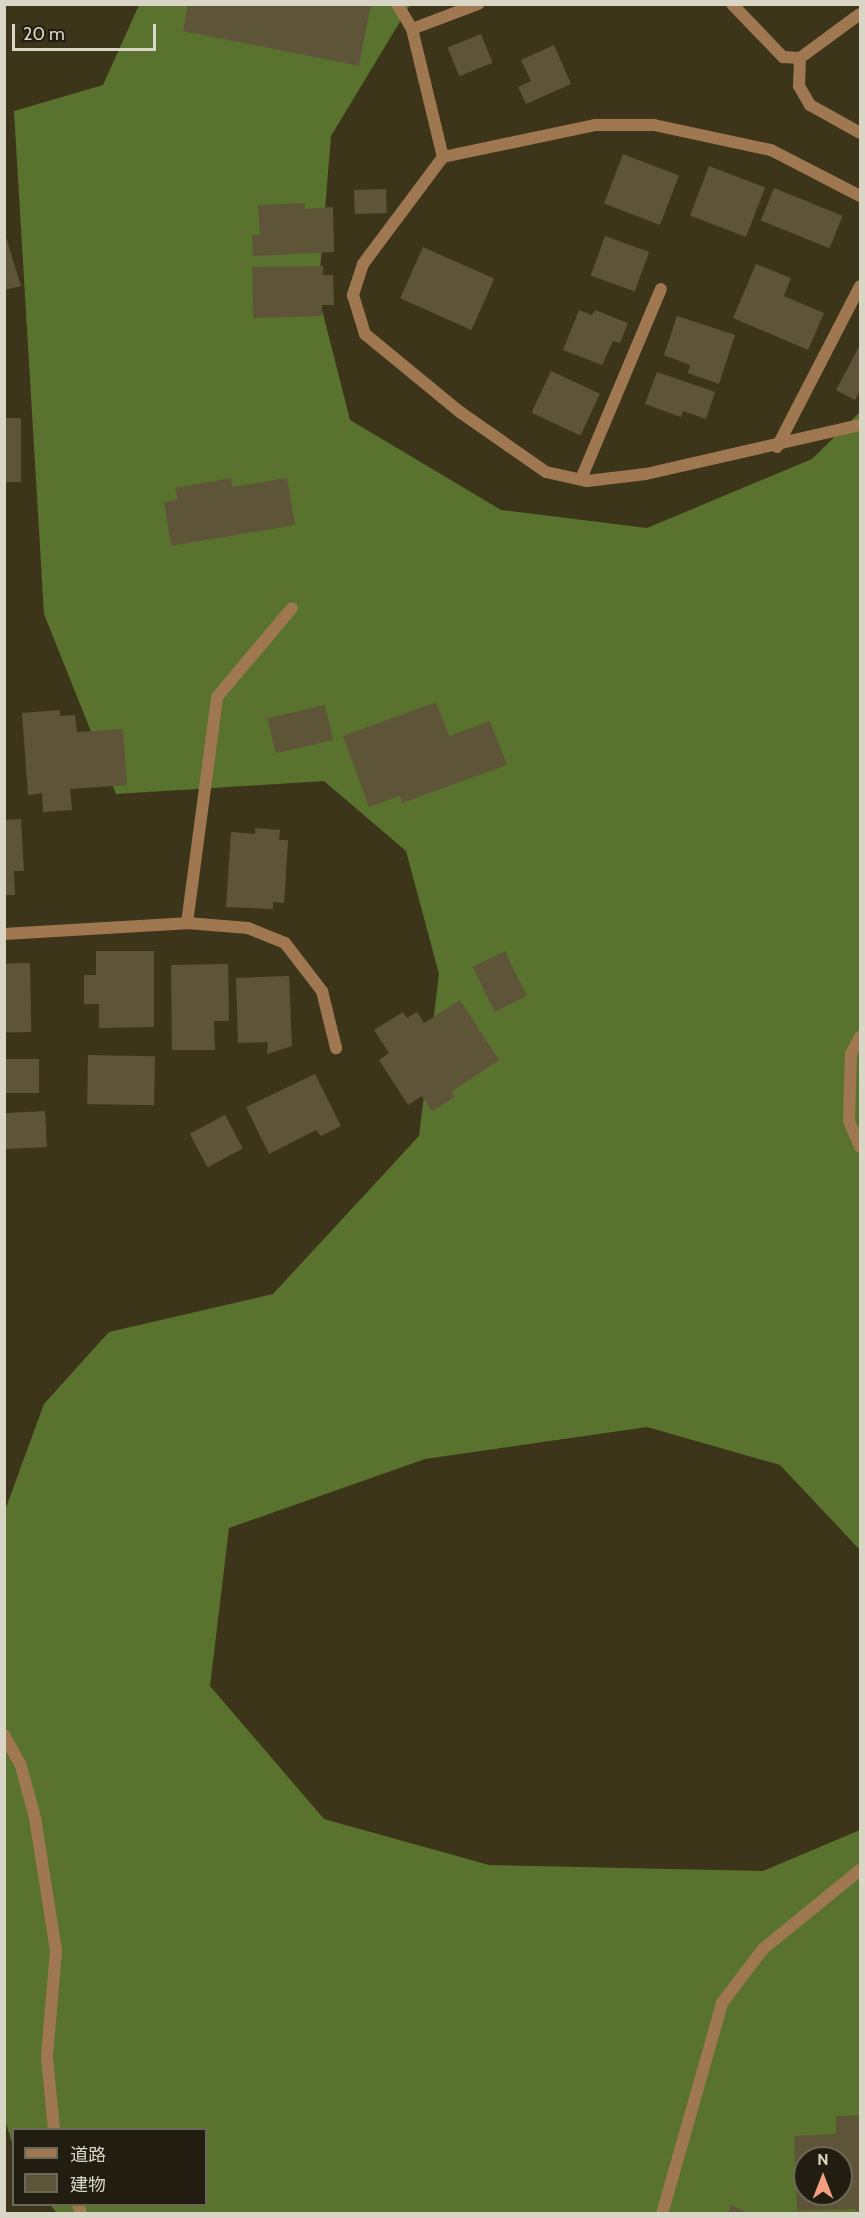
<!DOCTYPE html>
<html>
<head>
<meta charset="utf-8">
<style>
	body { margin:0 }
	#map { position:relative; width:865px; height:2218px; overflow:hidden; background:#3d351a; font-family:Cabin,"Noto Sans JP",sans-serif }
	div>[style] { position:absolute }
	.forest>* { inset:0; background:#59732f }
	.building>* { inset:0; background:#5e5539; transform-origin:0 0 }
	.lane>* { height:12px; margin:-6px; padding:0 6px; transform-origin:6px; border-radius:6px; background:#9f7852 }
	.street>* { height:12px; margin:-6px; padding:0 6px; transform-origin:6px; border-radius:6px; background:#9f7852 }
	span { translate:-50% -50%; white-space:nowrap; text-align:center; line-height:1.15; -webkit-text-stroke:4.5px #211d11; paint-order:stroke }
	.frame { position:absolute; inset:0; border:6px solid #dad6c6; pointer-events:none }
	.legend { position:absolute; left:12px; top:2128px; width:195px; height:78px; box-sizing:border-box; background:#211d11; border:2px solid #6b6759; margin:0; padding:8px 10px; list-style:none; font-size:18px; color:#dad6c6 }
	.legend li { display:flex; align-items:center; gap:12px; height:30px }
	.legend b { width:30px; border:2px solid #6b6759 }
	.north { position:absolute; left:793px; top:2146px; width:60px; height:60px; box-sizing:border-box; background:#211d11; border:2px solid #6b6759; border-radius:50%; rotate:0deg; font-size:16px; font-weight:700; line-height:24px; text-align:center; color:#dad6c6 }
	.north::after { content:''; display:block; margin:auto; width:21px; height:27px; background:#f2a080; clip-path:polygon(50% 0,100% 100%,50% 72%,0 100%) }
	.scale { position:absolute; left:12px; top:24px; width:144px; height:27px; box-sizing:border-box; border:3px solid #dad6c6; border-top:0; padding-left:8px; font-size:18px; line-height:21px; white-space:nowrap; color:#dad6c6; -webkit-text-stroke:4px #211d11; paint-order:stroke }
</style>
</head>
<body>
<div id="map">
	<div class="forest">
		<i style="clip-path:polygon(evenodd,139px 5px,410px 5px,331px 136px,318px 294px,350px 420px,501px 510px,647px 528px,812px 459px,860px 412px,860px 1550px,780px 1465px,647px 1427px,425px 1459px,229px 1528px,210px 1686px,324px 1819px,489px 1865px,763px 1871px,860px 1830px,860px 2213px,57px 2213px,50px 2205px,206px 2204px,206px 2130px,14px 2130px,13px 2146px,4px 2117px,4px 1513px,44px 1404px,109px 1332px,273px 1294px,419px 1136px,439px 974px,406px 851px,324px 781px,116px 794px,44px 614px,14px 111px,103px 85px,139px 5px,805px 2158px,841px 2158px,841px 2194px,805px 2194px,805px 2158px)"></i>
	</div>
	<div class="building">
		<i style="clip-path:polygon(188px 4px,371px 4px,359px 66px,183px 31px)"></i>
		<i style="left:481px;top:34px;width:31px;height:36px;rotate:68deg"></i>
		<i style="clip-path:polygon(554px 45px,571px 84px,526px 104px,518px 87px,531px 81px,521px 60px)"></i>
		<i style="left:623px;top:154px;width:60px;height:53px;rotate:21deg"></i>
		<i style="left:709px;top:166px;width:60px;height:53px;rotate:21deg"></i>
		<i style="left:774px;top:188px;width:74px;height:35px;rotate:22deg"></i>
		<i style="left:386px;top:189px;width:24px;height:32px;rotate:88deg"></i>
		<i style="clip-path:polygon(305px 203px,305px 209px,333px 207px,334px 252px,253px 256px,252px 235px,260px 235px,258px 205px)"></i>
		<i style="clip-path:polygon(4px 231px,21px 286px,4px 290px)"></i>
		<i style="left:605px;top:236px;width:47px;height:42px;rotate:20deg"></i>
		<i style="left:423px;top:247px;width:78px;height:56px;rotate:24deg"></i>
		<i style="clip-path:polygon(756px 264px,791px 278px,784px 296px,824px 313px,808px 350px,733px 318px)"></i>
		<i style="clip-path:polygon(323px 266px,323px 275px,333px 275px,334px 305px,322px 305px,322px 316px,253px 318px,252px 267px)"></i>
		<i style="clip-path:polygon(579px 310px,592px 315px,595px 310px,628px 323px,620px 343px,613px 341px,602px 365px,563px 350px)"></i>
		<i style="clip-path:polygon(677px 316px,735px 335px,719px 384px,688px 373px,690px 365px,664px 355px)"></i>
		<i style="clip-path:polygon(860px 345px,860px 391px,855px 400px,836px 390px)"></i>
		<i style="left:551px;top:371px;width:54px;height:46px;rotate:25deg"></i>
		<i style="clip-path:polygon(657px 372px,715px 392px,706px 419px,683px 411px,681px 417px,645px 404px)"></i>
		<i style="left:4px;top:418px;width:17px;height:64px"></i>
		<i style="clip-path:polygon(231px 478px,232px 487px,287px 478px,295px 525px,171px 546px,164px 502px,178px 500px,175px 488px)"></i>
		<i style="clip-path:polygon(436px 702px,449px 736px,490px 721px,507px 765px,402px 803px,400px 796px,369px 807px,343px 736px)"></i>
		<i style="left:325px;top:705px;width:36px;height:59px;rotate:77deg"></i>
		<i style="clip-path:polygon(60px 710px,60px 716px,75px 715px,77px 732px,123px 729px,127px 785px,70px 789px,72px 810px,43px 812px,42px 793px,28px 795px,22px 713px)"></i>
		<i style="clip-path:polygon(21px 819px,24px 871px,14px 871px,15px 895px,4px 895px,4px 820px)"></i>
		<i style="clip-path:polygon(255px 828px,280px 830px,279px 840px,288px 840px,284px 903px,273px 902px,273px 909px,226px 907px,231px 832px,255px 834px)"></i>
		<i style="clip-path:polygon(96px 951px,154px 951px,154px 1027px,99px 1028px,99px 1004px,84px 1004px,84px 975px,96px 975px)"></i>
		<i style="left:505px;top:951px;width:50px;height:36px;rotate:64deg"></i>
		<i style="left:30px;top:963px;width:69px;height:26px;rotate:89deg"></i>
		<i style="clip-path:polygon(228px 964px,229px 1021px,214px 1021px,215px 1050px,172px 1050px,171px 965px)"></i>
		<i style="clip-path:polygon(289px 976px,292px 1046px,267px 1054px,268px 1042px,238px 1043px,236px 978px)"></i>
		<i style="clip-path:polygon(460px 1000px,499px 1060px,451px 1092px,455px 1097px,432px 1111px,422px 1096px,408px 1105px,379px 1060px,389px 1053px,374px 1030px,403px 1012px,407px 1018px,417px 1012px,424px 1023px)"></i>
		<i style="left:88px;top:1055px;width:67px;height:49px;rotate:1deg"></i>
		<i style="left:4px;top:1059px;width:35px;height:34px"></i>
		<i style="clip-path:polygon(315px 1074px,341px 1126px,321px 1136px,316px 1130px,269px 1154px,246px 1107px)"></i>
		<i style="left:45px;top:1111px;width:36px;height:41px;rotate:87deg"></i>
		<i style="left:225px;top:1115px;width:38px;height:40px;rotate:62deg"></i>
		<i style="clip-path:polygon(evenodd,860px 2115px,860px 2214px,855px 2209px,797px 2211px,794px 2136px,836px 2134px,836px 2116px,860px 2115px,805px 2158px,841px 2158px,841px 2194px,805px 2194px,805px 2158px)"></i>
		<i style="clip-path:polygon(731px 2205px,750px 2214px,728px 2214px)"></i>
	</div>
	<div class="lane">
		<i style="left:800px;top:58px;width:28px;rotate:92deg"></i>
		<i style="left:799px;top:86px;width:22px;rotate:60deg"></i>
		<i style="left:810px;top:105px;width:57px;rotate:29.2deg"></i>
	</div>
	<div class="street">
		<i style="left:397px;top:4px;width:29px;rotate:59deg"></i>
		<i style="left:412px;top:29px;width:132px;rotate:76.4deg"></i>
		<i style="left:443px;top:157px;width:134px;rotate:126.8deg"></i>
		<i style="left:363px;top:264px;width:33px;rotate:108deg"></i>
		<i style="left:353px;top:295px;width:41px;rotate:72.9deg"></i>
		<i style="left:365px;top:334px;width:123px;rotate:39.4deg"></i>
		<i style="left:460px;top:412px;width:105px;rotate:34.9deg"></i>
		<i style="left:546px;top:472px;width:42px;rotate:12.4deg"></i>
		<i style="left:587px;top:481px;width:59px;rotate:-6.8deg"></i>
		<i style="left:646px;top:474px;width:220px;rotate:-12.9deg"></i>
		<i style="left:732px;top:4px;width:74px;rotate:46.1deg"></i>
		<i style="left:783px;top:57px;width:17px;rotate:3deg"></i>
		<i style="left:800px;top:58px;width:74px;rotate:-36.3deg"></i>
		<i style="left:412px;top:29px;width:71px;rotate:-20.7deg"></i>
		<i style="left:443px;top:157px;width:155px;rotate:-11.9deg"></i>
		<i style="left:595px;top:125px;width:59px"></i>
		<i style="left:654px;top:125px;width:120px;rotate:12.1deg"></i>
		<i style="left:771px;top:150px;width:100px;rotate:27.3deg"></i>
		<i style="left:777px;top:447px;width:181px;rotate:-62.7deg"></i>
		<i style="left:581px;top:479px;width:206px;rotate:-67.2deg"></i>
		<i style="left:187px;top:923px;width:228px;rotate:-82.4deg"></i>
		<i style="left:217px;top:697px;width:116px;rotate:-49.9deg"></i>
		<i style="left:4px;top:934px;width:183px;rotate:-3.4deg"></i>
		<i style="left:187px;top:923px;width:61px;rotate:4.7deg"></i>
		<i style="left:248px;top:928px;width:40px;rotate:22deg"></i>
		<i style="left:285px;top:943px;width:61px;rotate:52.4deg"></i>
		<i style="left:322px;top:991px;width:59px;rotate:76.2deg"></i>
		<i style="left:860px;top:1037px;width:19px;rotate:118deg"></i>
		<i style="left:851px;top:1054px;width:67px;rotate:91.7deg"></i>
		<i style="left:849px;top:1121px;width:28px;rotate:67deg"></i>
		<i style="left:4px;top:1735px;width:35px;rotate:61deg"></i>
		<i style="left:21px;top:1766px;width:54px;rotate:74.9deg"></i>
		<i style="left:35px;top:1818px;width:135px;rotate:81deg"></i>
		<i style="left:56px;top:1951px;width:106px;rotate:94.9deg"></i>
		<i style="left:47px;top:2057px;width:73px;rotate:84.5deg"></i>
		<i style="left:78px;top:2204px;width:10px;rotate:73deg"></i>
		<i style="left:662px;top:2214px;width:219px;rotate:-74.1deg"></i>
		<i style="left:722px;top:2003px;width:68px;rotate:-52.8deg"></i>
		<i style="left:763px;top:1949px;width:125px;rotate:-39.2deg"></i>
	</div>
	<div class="frame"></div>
	<ul class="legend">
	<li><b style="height:8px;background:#9f7852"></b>道路</li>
	<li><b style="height:16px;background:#5e5539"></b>建物</li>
	</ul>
	<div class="north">N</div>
	<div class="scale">20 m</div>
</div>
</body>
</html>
